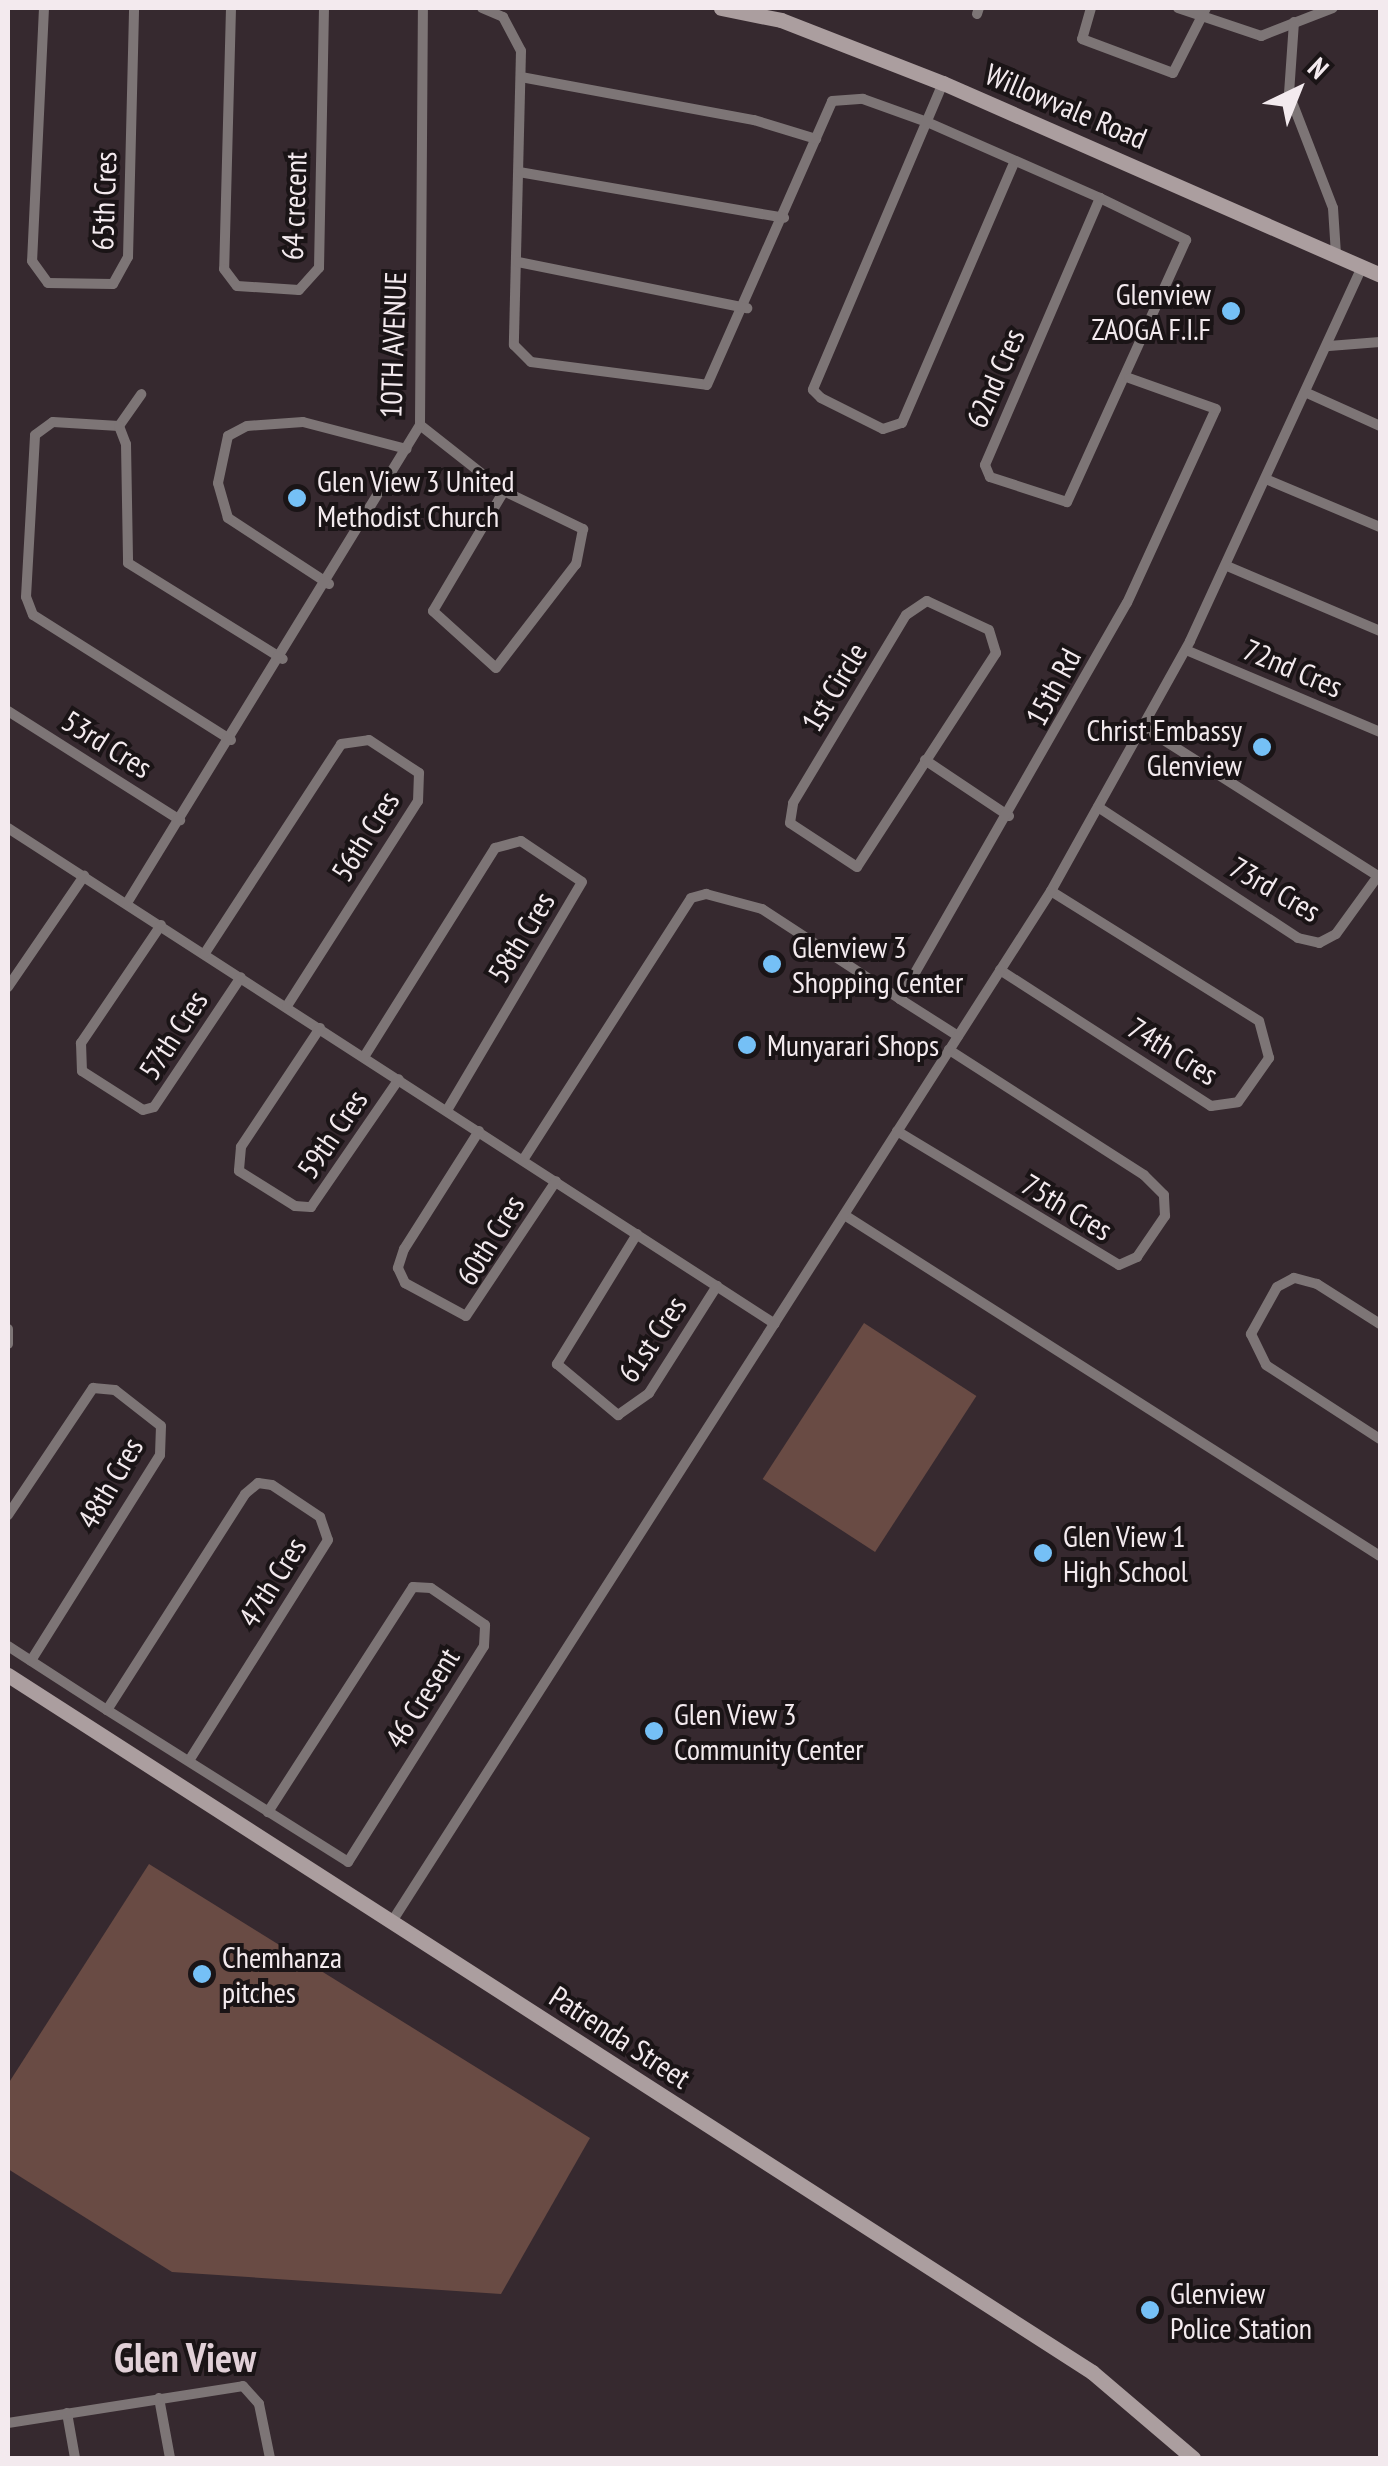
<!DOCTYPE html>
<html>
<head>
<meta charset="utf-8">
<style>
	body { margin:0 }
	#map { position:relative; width:1388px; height:2466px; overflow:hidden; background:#36292f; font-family:"PT Sans Narrow",sans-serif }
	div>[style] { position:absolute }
	.green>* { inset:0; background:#694b44; transform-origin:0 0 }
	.street>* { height:10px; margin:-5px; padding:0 5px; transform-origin:5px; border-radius:5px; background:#7d7576 }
	.secondary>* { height:15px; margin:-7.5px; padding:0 7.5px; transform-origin:7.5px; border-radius:7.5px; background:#ab9e9f }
	.dots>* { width:28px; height:28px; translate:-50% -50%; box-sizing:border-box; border:5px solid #1a1416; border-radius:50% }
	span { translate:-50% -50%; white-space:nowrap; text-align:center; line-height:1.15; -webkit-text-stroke:8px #1a1416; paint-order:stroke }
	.street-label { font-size:30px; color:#f3eaee }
	.poi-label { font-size:30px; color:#f3eaee }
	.right { translate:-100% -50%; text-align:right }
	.left { translate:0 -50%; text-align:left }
	.district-label { font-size:40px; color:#e1d0d7; font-weight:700 }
	.frame { position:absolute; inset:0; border:10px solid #f3eaee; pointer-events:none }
	.north { position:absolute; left:1248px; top:40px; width:100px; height:100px; -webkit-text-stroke:8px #1a1416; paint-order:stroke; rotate:43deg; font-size:28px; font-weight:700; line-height:40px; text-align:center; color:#f3eaee }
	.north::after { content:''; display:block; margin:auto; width:35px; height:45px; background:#f3eaee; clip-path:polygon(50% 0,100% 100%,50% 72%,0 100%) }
</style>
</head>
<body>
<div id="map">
	<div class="green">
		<i style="left:864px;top:1323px;width:134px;height:186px;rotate:33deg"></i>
		<i style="clip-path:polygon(149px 1864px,590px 2138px,501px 2294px,172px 2272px,8px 2169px,8px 2084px)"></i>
	</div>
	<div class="street">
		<i style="left:44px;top:8px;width:253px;rotate:92.7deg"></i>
		<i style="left:32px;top:261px;width:27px;rotate:54deg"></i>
		<i style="left:48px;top:283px;width:65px;rotate:0.9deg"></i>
		<i style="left:113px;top:284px;width:31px;rotate:-61deg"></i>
		<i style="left:128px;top:257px;width:249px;rotate:-88.6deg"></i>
		<i style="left:231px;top:8px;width:261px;rotate:91.5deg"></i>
		<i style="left:224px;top:269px;width:21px;rotate:53deg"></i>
		<i style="left:237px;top:286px;width:62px;rotate:3.7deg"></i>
		<i style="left:299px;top:290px;width:30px;rotate:-48deg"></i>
		<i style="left:319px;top:268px;width:260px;rotate:-88.9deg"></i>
		<i style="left:482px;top:8px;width:23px;rotate:23deg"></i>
		<i style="left:503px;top:17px;width:38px;rotate:62deg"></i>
		<i style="left:521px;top:51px;width:294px;rotate:91.4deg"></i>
		<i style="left:514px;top:345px;width:24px;rotate:45deg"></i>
		<i style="left:531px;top:362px;width:177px;rotate:7.4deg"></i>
		<i style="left:707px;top:385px;width:310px;rotate:-66.2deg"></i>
		<i style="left:832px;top:101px;width:31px;rotate:-4deg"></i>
		<i style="left:863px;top:99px;width:68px;rotate:19.8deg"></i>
		<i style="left:927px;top:122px;width:189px;rotate:23.7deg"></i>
		<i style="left:1100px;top:198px;width:96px;rotate:26deg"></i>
		<i style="left:1186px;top:240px;width:288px;rotate:114.4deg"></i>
		<i style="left:1067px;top:502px;width:81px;rotate:-162deg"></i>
		<i style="left:990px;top:477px;width:13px;rotate:-113deg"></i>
		<i style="left:985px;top:465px;width:291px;rotate:-66.7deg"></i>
		<i style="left:1091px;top:8px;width:32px;rotate:106deg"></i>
		<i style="left:1082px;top:39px;width:97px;rotate:20.5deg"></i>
		<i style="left:1173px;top:73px;width:73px;rotate:-63.1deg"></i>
		<i style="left:1178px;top:8px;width:88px;rotate:18.6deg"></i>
		<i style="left:1261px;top:36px;width:77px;rotate:-21.3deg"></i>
		<i style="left:977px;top:14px;width:6px;rotate:-72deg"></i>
		<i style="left:1294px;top:22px;width:72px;rotate:94deg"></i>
		<i style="left:1289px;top:94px;width:122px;rotate:68.9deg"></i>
		<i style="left:1333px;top:208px;width:46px;rotate:86.3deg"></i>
		<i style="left:521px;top:77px;width:237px;rotate:10.5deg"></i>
		<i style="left:754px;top:120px;width:65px;rotate:17deg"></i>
		<i style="left:943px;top:83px;width:333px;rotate:113deg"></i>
		<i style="left:813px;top:390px;width:11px;rotate:45deg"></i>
		<i style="left:821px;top:398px;width:69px;rotate:26.6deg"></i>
		<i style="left:883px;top:429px;width:20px;rotate:-18deg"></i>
		<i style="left:902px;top:423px;width:285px;rotate:-66.7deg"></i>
		<i style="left:519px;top:172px;width:269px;rotate:9.8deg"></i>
		<i style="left:518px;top:262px;width:234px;rotate:11.4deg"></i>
		<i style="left:1329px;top:346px;width:51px;rotate:-4.5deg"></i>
		<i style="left:1307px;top:393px;width:80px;rotate:24.3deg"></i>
		<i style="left:420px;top:425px;width:107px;rotate:38.2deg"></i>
		<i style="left:119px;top:426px;width:39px;rotate:-55deg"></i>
		<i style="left:1268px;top:480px;width:121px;rotate:22.8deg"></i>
		<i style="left:504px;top:491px;width:88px;rotate:25.7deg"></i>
		<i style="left:583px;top:529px;width:36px;rotate:101deg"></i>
		<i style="left:576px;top:564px;width:131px;rotate:127.6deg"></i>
		<i style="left:496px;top:668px;width:85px;rotate:-137.9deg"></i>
		<i style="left:433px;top:611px;width:139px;rotate:-59.4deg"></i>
		<i style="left:1227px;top:566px;width:166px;rotate:23deg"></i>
		<i style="left:329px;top:584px;width:121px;rotate:-146.8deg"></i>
		<i style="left:228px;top:518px;width:36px;rotate:-106deg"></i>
		<i style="left:218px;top:483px;width:48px;rotate:-78deg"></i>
		<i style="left:228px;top:436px;width:21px;rotate:-28deg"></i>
		<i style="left:247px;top:426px;width:56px;rotate:-4.1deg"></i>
		<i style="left:303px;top:422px;width:107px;rotate:14.6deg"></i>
		<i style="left:927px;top:601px;width:68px;rotate:25.1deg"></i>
		<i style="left:989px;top:630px;width:24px;rotate:73deg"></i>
		<i style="left:996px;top:653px;width:255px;rotate:123deg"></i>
		<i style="left:857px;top:867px;width:80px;rotate:-146.7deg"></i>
		<i style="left:790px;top:823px;width:20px;rotate:-81deg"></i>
		<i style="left:793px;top:803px;width:219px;rotate:-59deg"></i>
		<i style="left:906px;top:615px;width:25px;rotate:-34deg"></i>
		<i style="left:1186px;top:650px;width:211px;rotate:22.9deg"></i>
		<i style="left:8px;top:711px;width:204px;rotate:32.4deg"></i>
		<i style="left:231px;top:740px;width:234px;rotate:-147.7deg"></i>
		<i style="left:33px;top:615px;width:19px;rotate:-111deg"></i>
		<i style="left:26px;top:597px;width:162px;rotate:-86.8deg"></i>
		<i style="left:35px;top:435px;width:22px;rotate:-36deg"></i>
		<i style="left:53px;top:422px;width:66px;rotate:3.5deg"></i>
		<i style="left:119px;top:426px;width:19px;rotate:69deg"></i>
		<i style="left:126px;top:444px;width:119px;rotate:89deg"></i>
		<i style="left:128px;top:563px;width:182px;rotate:31.8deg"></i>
		<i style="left:925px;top:760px;width:101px;rotate:33.7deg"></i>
		<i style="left:1098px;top:807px;width:239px;rotate:33.2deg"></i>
		<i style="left:1298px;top:938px;width:22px;rotate:13deg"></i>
		<i style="left:1319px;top:943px;width:19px;rotate:-28deg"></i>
		<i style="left:1336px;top:934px;width:72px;rotate:-54.1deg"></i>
		<i style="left:1378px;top:876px;width:278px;rotate:-147.6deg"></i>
		<i style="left:8px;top:828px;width:913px;rotate:32.89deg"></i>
		<i style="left:127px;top:903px;width:561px;rotate:-58.49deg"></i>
		<i style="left:420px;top:425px;width:417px;rotate:-89.6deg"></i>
		<i style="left:161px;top:925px;width:143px;rotate:124.1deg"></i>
		<i style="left:81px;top:1043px;width:28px;rotate:88deg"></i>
		<i style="left:82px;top:1071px;width:72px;rotate:32.6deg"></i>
		<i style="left:143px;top:1110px;width:11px;rotate:-15deg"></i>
		<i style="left:154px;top:1107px;width:156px;rotate:-56.2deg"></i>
		<i style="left:205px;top:953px;width:249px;rotate:-56.9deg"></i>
		<i style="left:341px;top:744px;width:28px;rotate:-8deg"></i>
		<i style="left:369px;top:740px;width:60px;rotate:33.4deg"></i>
		<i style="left:419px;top:773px;width:28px;rotate:92deg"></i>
		<i style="left:418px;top:801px;width:243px;rotate:122.6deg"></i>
		<i style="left:1000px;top:970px;width:251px;rotate:32.8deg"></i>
		<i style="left:1211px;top:1106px;width:27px;rotate:-8deg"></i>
		<i style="left:1238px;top:1102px;width:54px;rotate:-54.8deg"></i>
		<i style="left:1269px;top:1058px;width:38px;rotate:-105deg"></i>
		<i style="left:1259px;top:1021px;width:245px;rotate:-148deg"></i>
		<i style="left:8px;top:987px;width:135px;rotate:-55.6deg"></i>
		<i style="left:320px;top:1028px;width:143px;rotate:123.6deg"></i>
		<i style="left:241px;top:1147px;width:24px;rotate:95deg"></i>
		<i style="left:239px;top:1171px;width:66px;rotate:32deg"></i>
		<i style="left:295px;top:1206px;width:16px;rotate:4deg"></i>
		<i style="left:311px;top:1207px;width:155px;rotate:-55.5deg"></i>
		<i style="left:958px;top:1036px;width:69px;rotate:-147.5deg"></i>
		<i style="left:900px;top:999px;width:456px;rotate:-60.2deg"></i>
		<i style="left:1127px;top:603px;width:213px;rotate:-65.4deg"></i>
		<i style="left:1216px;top:409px;width:92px;rotate:-160.4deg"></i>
		<i style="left:364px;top:1057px;width:247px;rotate:-57.9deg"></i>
		<i style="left:495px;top:848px;width:27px;rotate:-15deg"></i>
		<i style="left:521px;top:841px;width:73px;rotate:33.9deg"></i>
		<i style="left:582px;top:882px;width:265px;rotate:120.6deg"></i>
		<i style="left:479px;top:1131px;width:140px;rotate:122.4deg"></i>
		<i style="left:404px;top:1249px;width:20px;rotate:108deg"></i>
		<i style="left:398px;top:1268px;width:17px;rotate:65deg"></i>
		<i style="left:405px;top:1283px;width:69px;rotate:28.4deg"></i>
		<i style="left:466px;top:1316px;width:162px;rotate:-56.3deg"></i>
		<i style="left:897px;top:1131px;width:259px;rotate:31.1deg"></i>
		<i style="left:1119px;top:1265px;width:20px;rotate:-24deg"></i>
		<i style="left:1137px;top:1257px;width:50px;rotate:-55.7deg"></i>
		<i style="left:1165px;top:1216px;width:21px;rotate:-93deg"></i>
		<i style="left:1164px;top:1195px;width:28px;rotate:-135deg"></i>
		<i style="left:1144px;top:1175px;width:232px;rotate:-147.3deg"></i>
		<i style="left:523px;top:1160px;width:311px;rotate:-57.3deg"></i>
		<i style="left:691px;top:898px;width:16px;rotate:-15deg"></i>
		<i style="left:706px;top:894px;width:58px;rotate:15deg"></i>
		<i style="left:762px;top:909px;width:165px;rotate:33.1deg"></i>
		<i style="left:846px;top:1216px;width:633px;rotate:32.49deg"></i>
		<i style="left:637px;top:1234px;width:153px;rotate:121.6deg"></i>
		<i style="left:557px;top:1364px;width:80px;rotate:39.9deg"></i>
		<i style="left:618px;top:1415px;width:38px;rotate:-35deg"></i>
		<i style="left:649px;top:1393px;width:127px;rotate:-57.6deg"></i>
		<i style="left:1380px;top:1324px;width:75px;rotate:-147.6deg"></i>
		<i style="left:1317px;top:1284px;width:24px;rotate:-165deg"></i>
		<i style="left:1294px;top:1278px;width:19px;rotate:152deg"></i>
		<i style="left:1277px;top:1287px;width:54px;rotate:119deg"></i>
		<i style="left:1251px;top:1334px;width:34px;rotate:64deg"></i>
		<i style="left:1266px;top:1365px;width:136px;rotate:33deg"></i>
		<i style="left:8px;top:1329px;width:15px;rotate:90deg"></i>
		<i style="left:8px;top:1515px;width:153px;rotate:-56.2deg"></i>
		<i style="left:93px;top:1388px;width:22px;rotate:5deg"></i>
		<i style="left:115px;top:1390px;width:58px;rotate:38deg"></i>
		<i style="left:161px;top:1426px;width:29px;rotate:92deg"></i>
		<i style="left:160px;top:1455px;width:243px;rotate:122.1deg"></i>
		<i style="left:8px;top:1646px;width:118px;rotate:32.9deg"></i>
		<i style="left:107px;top:1710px;width:285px;rotate:32.2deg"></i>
		<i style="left:348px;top:1862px;width:255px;rotate:-57.8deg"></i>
		<i style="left:484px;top:1646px;width:21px;rotate:-87deg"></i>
		<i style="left:485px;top:1625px;width:65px;rotate:-145.6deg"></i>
		<i style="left:431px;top:1588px;width:18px;rotate:-177deg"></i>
		<i style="left:413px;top:1587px;width:268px;rotate:122.8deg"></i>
		<i style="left:107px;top:1710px;width:256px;rotate:-57.4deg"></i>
		<i style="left:245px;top:1494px;width:17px;rotate:-40deg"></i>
		<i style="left:258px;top:1483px;width:14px;rotate:8deg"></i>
		<i style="left:272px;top:1485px;width:58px;rotate:33.7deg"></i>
		<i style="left:320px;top:1517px;width:24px;rotate:71deg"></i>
		<i style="left:328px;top:1540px;width:261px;rotate:122.2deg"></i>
		<i style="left:391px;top:1923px;width:1225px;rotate:-57.4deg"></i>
		<i style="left:1051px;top:891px;width:286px;rotate:-60.9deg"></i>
		<i style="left:1190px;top:641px;width:412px;rotate:-65.3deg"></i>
		<i style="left:159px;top:2398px;width:61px;rotate:79.6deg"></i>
		<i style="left:67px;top:2413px;width:46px;rotate:79.9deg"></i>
		<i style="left:8px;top:2423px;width:238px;rotate:-8.9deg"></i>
		<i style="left:243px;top:2386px;width:24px;rotate:48deg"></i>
		<i style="left:259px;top:2404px;width:55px;rotate:78.5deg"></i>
	</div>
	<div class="secondary">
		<i style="left:721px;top:8px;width:61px;rotate:11.3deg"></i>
		<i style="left:781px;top:20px;width:174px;rotate:21.3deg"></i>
		<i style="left:943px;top:83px;width:477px;rotate:23.7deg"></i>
		<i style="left:8px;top:1675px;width:1289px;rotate:32.74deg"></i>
		<i style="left:1092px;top:2372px;width:133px;rotate:40.4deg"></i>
	</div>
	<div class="dots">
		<i style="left:1231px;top:311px;background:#75c0f6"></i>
		<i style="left:297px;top:498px;background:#75c0f6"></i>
		<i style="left:1262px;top:747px;background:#75c0f6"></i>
		<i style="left:772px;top:964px;background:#75c0f6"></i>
		<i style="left:747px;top:1045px;background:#75c0f6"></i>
		<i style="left:1043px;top:1553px;background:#75c0f6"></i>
		<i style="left:654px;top:1731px;background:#75c0f6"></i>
		<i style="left:202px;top:1974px;background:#75c0f6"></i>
		<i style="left:1150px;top:2310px;background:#75c0f6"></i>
	</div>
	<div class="street-label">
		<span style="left:1066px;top:106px;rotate:23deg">Willowvale Road</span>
		<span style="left:104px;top:201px;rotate:-88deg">65th Cres</span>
		<span style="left:294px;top:206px;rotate:-88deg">64 crecent</span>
		<span style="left:393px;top:345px;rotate:-88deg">10TH AVENUE</span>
		<span style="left:995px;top:378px;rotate:-67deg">62nd Cres</span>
		<span style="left:1293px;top:668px;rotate:23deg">72nd Cres</span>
		<span style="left:834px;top:687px;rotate:-59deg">1st Circle</span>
		<span style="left:1053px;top:687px;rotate:-62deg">15th Rd</span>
		<span style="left:107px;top:744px;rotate:32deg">53rd Cres</span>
		<span style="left:365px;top:836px;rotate:-58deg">56th Cres</span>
		<span style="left:1275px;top:889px;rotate:30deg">73rd Cres</span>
		<span style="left:521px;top:937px;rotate:-59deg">58th Cres</span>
		<span style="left:173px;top:1035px;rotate:-57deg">57th Cres</span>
		<span style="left:1173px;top:1051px;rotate:32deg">74th Cres</span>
		<span style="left:332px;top:1134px;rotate:-56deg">59th Cres</span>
		<span style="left:1067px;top:1207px;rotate:31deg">75th Cres</span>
		<span style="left:490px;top:1240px;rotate:-58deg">60th Cres</span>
		<span style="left:652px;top:1339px;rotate:-56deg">61st Cres</span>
		<span style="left:110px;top:1483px;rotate:-60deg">48th Cres</span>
		<span style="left:272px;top:1582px;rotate:-58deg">47th Cres</span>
		<span style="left:422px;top:1698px;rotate:-58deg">46 Cresent</span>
		<span style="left:620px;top:2037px;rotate:33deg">Patrenda Street</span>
	</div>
	<div class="poi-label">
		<span class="right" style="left:1211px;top:311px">Glenview<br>ZAOGA F.I.F</span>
		<span class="left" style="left:317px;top:498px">Glen View 3 United<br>Methodist Church</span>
		<span class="right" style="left:1242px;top:747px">Christ Embassy<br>Glenview</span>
		<span class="left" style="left:792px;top:964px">Glenview 3<br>Shopping Center</span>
		<span class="left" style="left:767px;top:1045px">Munyarari Shops</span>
		<span class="left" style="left:1063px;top:1553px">Glen View 1<br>High School</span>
		<span class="left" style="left:674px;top:1731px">Glen View 3<br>Community Center</span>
		<span class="left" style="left:222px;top:1974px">Chemhanza<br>pitches</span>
		<span class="left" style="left:1170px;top:2310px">Glenview<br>Police Station</span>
	</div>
	<div class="district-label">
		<span style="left:185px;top:2357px">Glen View</span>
	</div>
	<div class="frame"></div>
	<div class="north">N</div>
</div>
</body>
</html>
